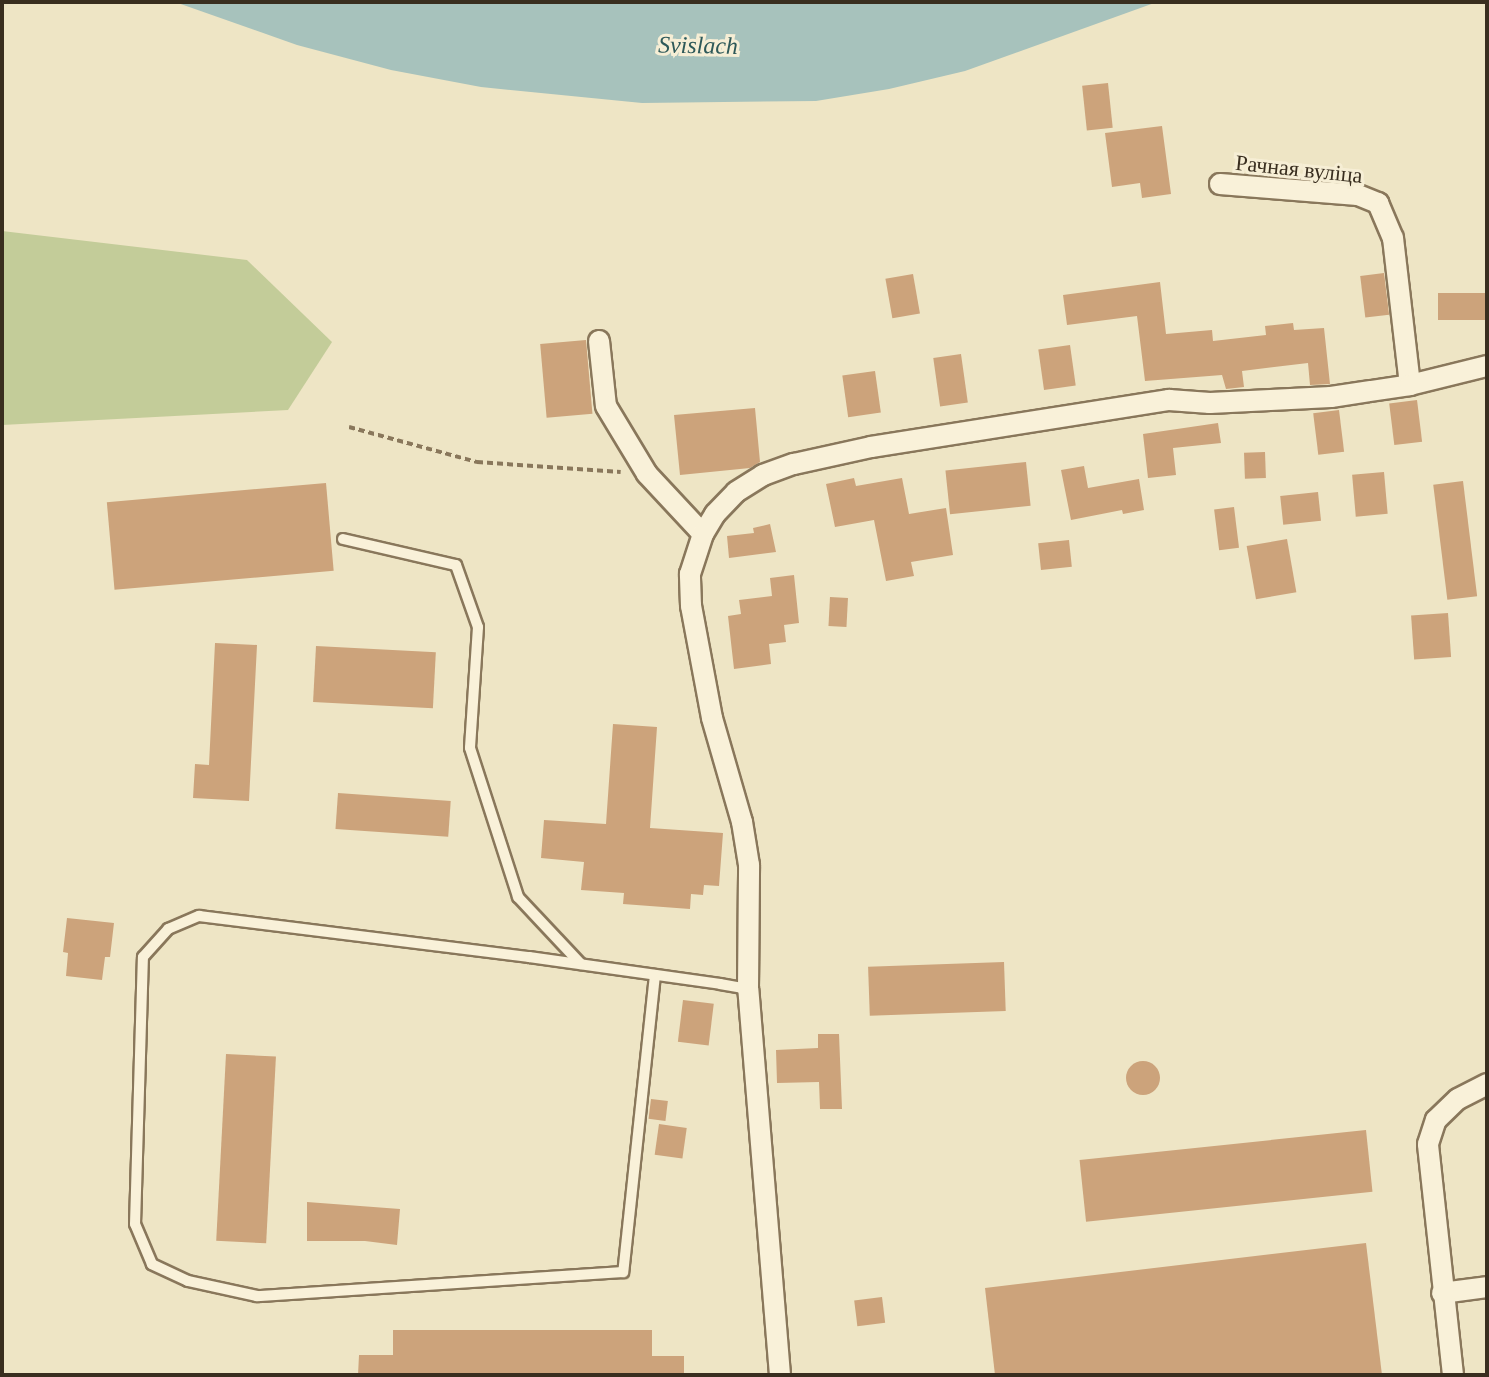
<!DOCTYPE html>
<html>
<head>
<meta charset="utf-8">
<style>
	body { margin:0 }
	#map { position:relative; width:1489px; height:1377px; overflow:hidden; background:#eee5c5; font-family:Georgia,serif }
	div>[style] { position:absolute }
	.green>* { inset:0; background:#c3cc99 }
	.water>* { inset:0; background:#a7c2bc }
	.building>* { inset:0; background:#cca37b; transform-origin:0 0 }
	.round { border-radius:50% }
	.path>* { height:4px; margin-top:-2px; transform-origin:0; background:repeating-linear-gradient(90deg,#89775b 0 6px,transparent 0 10px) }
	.roads { filter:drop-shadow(2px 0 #89775b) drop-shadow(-2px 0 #89775b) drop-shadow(0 2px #89775b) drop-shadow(0 -2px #89775b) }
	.service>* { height:10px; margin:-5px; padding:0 5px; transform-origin:5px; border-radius:5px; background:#f9f1d9 }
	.minor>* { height:20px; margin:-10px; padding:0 10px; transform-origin:10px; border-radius:10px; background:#f9f1d9 }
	span { translate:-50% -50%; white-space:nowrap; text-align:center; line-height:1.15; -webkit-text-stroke:6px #f6eed5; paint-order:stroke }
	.street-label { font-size:22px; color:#392e1f }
	.water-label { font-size:24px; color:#2e5959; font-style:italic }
	.frame { position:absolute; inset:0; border:4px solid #392e1f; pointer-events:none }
</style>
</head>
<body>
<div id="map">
	<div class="green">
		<i style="clip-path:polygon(2px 231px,247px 260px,332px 342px,288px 410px,2px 425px)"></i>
	</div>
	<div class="water">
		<i style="clip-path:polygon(175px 2px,1157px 2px,965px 71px,889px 89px,816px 101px,642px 103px,481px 87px,391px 70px,297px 45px)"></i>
	</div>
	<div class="building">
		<i style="left:1108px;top:83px;width:45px;height:26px;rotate:84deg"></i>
		<i style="clip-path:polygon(1162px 126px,1171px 194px,1142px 198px,1140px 183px,1112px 187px,1105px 133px)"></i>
		<i style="left:1384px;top:273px;width:42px;height:24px;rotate:83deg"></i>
		<i style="left:913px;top:274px;width:40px;height:28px;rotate:80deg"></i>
		<i style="clip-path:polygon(1160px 282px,1166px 334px,1212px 330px,1213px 341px,1266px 335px,1265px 326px,1293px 323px,1294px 330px,1324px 328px,1330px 384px,1310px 385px,1308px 363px,1242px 371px,1244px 387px,1226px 389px,1222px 375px,1145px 381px,1137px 316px,1067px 325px,1063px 295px)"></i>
		<i style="left:1487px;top:293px;width:27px;height:49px;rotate:90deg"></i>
		<i style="left:586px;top:340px;width:74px;height:46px;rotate:85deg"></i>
		<i style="left:1070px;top:345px;width:41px;height:32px;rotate:82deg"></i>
		<i style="left:961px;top:354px;width:49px;height:28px;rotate:82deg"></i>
		<i style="left:875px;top:371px;width:42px;height:33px;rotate:82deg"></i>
		<i style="left:1417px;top:400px;width:42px;height:28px;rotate:83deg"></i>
		<i style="clip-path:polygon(755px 408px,760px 462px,750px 468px,680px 475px,674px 415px)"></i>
		<i style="left:1339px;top:410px;width:42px;height:26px;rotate:83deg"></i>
		<i style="clip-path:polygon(1218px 423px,1221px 443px,1173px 448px,1176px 475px,1148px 478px,1143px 434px)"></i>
		<i style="left:1265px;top:452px;width:26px;height:21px;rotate:88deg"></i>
		<i style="left:1026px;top:462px;width:44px;height:81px;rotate:84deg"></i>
		<i style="clip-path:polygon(1084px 466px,1088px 488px,1139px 479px,1144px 510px,1123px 514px,1122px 510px,1071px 520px,1061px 470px)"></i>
		<i style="left:1384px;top:472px;width:42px;height:32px;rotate:85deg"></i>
		<i style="clip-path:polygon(854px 478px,856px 486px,902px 478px,909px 514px,946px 508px,953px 555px,911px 562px,914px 576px,886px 581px,874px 520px,835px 527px,826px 484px)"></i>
		<i style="left:1463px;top:481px;width:116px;height:30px;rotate:83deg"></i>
		<i style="left:326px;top:483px;width:88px;height:220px;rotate:85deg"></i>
		<i style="left:1318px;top:492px;width:29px;height:38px;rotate:84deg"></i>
		<i style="left:1234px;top:507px;width:41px;height:20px;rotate:83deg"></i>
		<i style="clip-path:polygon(770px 524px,776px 552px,729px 558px,727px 536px,754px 533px,753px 528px)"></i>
		<i style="left:1287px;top:539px;width:54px;height:41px;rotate:80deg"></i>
		<i style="left:1069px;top:540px;width:27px;height:31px;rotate:84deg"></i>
		<i style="clip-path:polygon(794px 575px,799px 623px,784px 625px,786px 642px,769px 644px,771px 664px,734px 669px,728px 616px,741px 614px,739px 600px,772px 596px,770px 578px)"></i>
		<i style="left:830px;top:597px;width:18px;height:29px;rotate:3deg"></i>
		<i style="left:1448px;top:613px;width:44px;height:37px;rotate:86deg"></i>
		<i style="clip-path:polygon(215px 643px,257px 645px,249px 801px,193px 798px,195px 764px,209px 765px)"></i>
		<i style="left:316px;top:646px;width:120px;height:56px;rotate:3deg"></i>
		<i style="clip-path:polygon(613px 724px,657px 727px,650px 828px,723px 833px,719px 886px,704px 885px,703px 895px,691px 894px,690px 909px,623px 904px,624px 893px,581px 890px,584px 862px,541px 858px,544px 820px,606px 824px)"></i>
		<i style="left:338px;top:793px;width:113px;height:36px;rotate:4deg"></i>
		<i style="clip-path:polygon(67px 918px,114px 923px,110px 957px,105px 957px,102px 980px,66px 976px,68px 953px,63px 952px)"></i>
		<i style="left:1004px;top:962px;width:49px;height:136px;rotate:88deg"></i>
		<i style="left:683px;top:1000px;width:31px;height:42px;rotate:7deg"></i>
		<i style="clip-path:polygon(818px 1034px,839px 1034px,842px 1109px,820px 1109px,819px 1082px,777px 1083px,776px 1050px,818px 1048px)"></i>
		<i style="left:226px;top:1054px;width:50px;height:187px;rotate:3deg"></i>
		<i class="round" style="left:1126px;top:1061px;width:34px;height:34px"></i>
		<i style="left:651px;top:1099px;width:17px;height:20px;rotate:7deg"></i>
		<i style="left:659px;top:1124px;width:28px;height:31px;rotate:8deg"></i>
		<i style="left:1366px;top:1130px;width:62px;height:288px;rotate:84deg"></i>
		<i style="clip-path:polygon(307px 1202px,400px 1209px,397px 1245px,365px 1241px,307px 1241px)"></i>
		<i style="clip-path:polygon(1366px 1243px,1382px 1375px,995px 1375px,985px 1288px)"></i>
		<i style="left:882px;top:1297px;width:26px;height:28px;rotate:83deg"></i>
		<i style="clip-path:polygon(393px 1330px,652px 1330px,652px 1356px,684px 1356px,684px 1375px,358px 1375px,359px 1355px,393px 1355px)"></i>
	</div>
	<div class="path">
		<i style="left:349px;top:427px;width:133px;rotate:15.3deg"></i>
		<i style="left:477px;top:462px;width:144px;rotate:4deg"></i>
	</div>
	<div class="roads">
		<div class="service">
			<i style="left:343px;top:539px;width:116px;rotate:13deg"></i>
			<i style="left:456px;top:565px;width:66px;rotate:70.5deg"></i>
			<i style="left:478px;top:627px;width:121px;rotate:93.8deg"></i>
			<i style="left:470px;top:748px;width:157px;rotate:72.1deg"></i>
			<i style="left:518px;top:897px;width:92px;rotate:46.8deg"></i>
			<i style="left:655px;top:975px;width:299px;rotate:96.1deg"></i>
			<i style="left:623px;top:1272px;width:367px;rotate:176.2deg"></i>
			<i style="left:257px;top:1296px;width:71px;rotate:-167.7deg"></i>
			<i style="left:188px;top:1281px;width:40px;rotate:-155deg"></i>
			<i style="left:152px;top:1264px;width:43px;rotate:-113deg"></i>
			<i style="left:135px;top:1224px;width:267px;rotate:-88.3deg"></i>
			<i style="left:143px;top:957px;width:38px;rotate:-48deg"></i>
			<i style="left:168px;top:929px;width:34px;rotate:-23deg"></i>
			<i style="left:199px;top:916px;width:333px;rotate:7.1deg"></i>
			<i style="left:529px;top:957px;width:193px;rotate:8deg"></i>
			<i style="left:720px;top:984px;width:28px;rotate:10deg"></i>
		</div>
		<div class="minor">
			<i style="left:1220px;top:184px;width:138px;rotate:4.6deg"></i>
			<i style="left:1358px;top:195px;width:22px;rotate:22deg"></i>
			<i style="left:1378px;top:203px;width:38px;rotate:67deg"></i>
			<i style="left:1393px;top:238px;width:148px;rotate:83.4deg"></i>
			<i style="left:599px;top:341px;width:65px;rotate:83.9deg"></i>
			<i style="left:606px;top:406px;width:79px;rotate:58.9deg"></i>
			<i style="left:647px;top:474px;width:82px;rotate:47deg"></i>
			<i style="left:1442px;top:1293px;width:45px;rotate:-7.6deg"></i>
			<i style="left:780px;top:1375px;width:387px;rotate:-94.7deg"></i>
			<i style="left:748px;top:989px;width:124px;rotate:-89.5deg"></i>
			<i style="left:749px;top:865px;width:44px;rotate:-99.2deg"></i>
			<i style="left:742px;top:822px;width:108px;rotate:-106.1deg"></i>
			<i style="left:712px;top:718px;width:114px;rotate:-100.6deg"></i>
			<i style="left:691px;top:606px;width:32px;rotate:-92deg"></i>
			<i style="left:690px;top:574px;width:42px;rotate:-72deg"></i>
			<i style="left:703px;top:534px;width:23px;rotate:-59deg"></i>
			<i style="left:715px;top:514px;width:30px;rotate:-46deg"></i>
			<i style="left:736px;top:492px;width:32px;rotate:-32deg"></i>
			<i style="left:763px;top:475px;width:33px;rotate:-20deg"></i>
			<i style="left:794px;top:464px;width:79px;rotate:-12.4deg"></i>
			<i style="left:871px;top:447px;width:302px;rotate:-9deg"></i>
			<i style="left:1169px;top:400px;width:41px;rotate:4.2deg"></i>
			<i style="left:1210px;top:403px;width:121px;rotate:-2.8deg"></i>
			<i style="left:1331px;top:397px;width:80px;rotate:-8.6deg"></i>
			<i style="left:1410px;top:385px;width:79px;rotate:-13.9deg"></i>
			<i style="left:1453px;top:1375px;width:232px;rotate:-96.2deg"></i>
			<i style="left:1428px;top:1144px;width:25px;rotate:-72deg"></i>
			<i style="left:1436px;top:1120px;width:30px;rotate:-44deg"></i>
			<i style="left:1458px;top:1099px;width:33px;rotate:-27deg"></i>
		</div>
	</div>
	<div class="street-label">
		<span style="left:1299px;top:169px;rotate:6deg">Рачная вуліца</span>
	</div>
	<div class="water-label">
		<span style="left:698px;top:46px;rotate:1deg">Svislach</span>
	</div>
	<div class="frame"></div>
</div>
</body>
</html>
